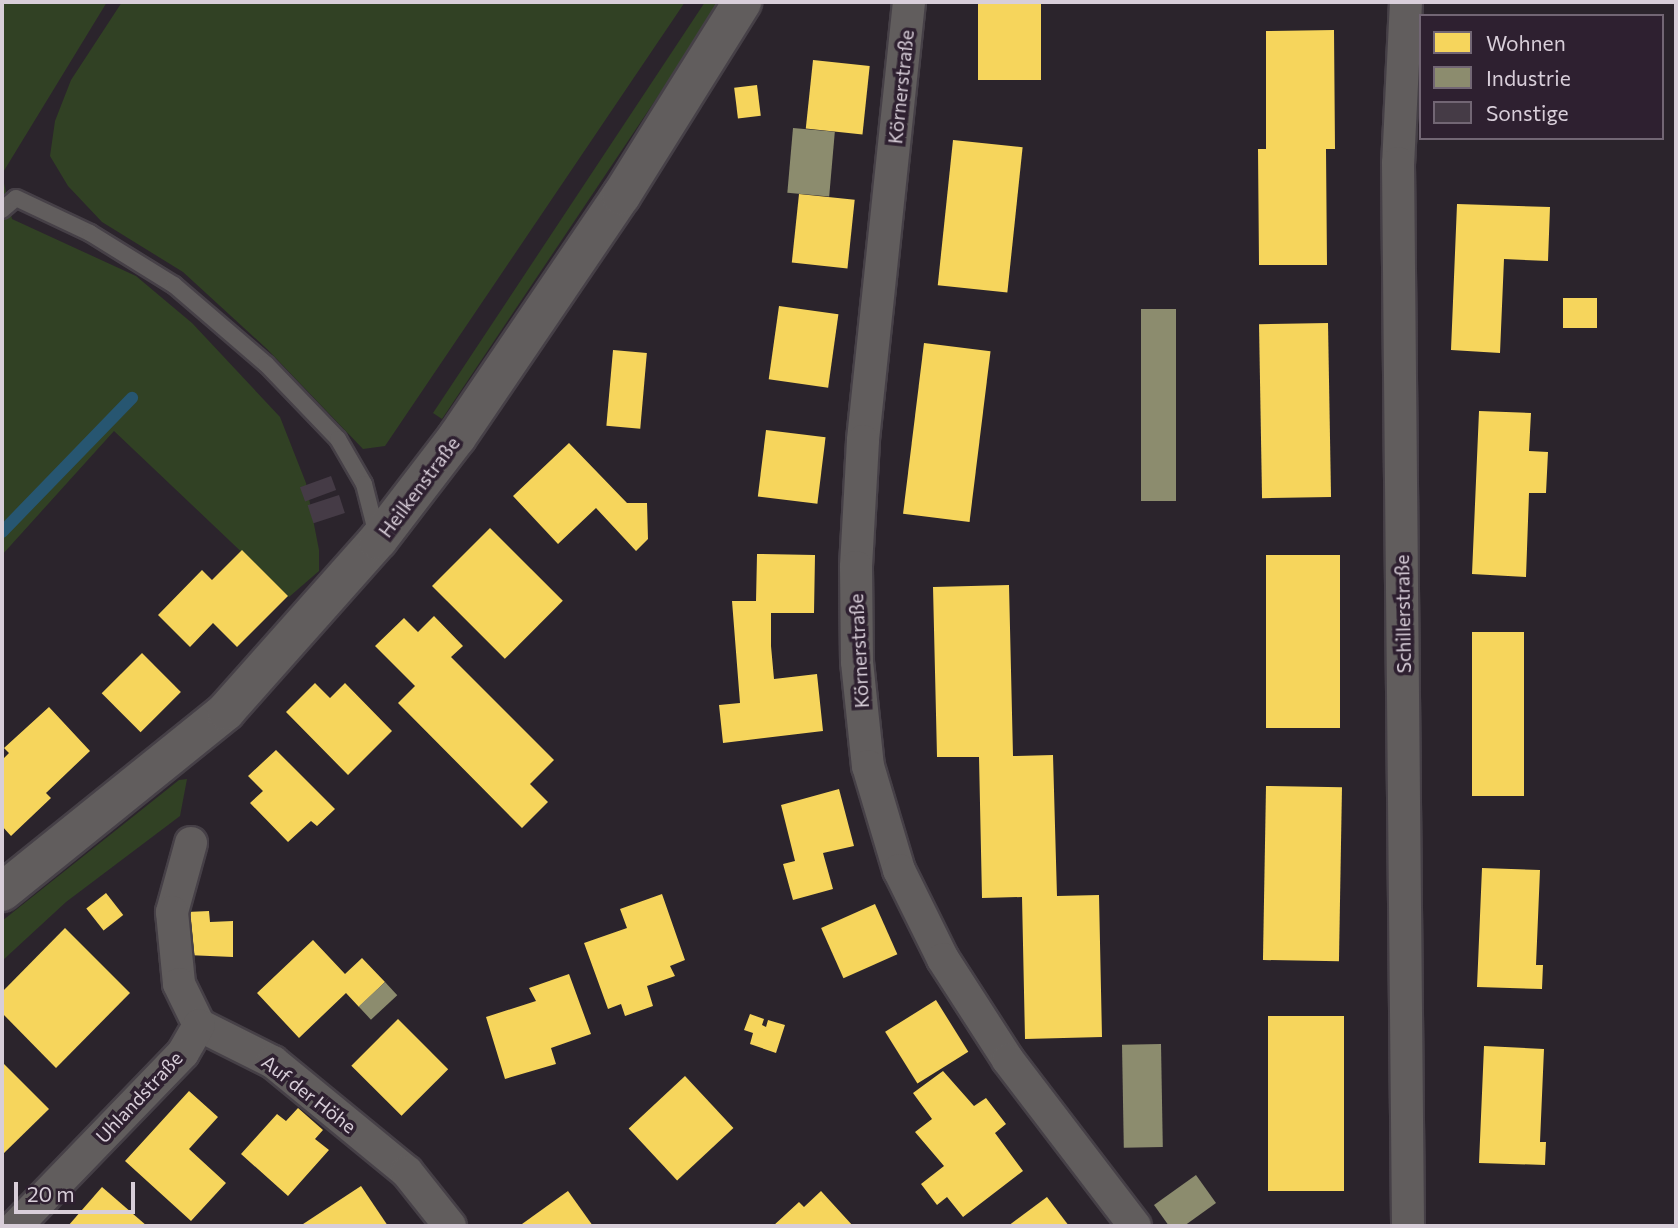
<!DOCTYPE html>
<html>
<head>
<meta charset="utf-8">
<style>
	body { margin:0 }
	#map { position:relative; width:1678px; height:1228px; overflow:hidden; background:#2b242c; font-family:Commissioner,sans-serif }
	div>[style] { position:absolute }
	.green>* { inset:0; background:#314124 }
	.homes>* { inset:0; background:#f6d55c; transform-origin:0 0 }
	.industry>* { inset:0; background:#8c8c6e; transform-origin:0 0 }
	.stream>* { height:12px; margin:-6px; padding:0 6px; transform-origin:6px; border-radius:6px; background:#275671 }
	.building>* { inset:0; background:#453b46; transform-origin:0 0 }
	.roads { filter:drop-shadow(2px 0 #464047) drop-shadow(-2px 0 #464047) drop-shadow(0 2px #464047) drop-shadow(0 -2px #464047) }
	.service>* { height:16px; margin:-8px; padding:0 8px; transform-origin:8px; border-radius:8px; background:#615d5d }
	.minor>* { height:32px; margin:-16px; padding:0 16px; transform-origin:16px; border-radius:16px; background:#615d5d }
	.tertiary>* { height:38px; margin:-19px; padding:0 19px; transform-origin:19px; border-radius:19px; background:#615d5d }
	span { translate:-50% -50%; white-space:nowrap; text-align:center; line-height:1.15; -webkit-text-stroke:7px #2e2030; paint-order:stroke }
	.street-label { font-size:19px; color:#d8ced9 }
	.frame { position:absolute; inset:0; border:4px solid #d8ced9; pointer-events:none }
	.legend { position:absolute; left:1419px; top:14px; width:245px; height:126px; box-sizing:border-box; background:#2e2030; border:2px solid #726674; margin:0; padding:9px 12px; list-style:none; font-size:21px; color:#d8ced9 }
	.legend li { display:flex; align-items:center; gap:14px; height:35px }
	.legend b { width:35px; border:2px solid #726674 }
	.scale { position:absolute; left:14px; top:1182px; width:121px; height:32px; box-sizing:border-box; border:4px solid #d8ced9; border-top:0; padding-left:9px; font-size:21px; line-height:24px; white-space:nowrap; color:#d8ced9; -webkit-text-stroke:5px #2e2030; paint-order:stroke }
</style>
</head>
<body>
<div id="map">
	<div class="green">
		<i style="clip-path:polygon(2px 2px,107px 2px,2px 174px,12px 219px,136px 276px,192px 323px,280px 417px,306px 483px,319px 550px,319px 571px,289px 597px,114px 431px,2px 555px)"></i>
		<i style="clip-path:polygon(122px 2px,685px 2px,385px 446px,363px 449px,267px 349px,183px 272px,102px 222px,68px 186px,50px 156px,55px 121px,71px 80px)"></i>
		<i style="clip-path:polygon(705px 2px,721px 2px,442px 419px,433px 413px)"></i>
		<i style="clip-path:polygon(187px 779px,180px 816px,66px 902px,2px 961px,2px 921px,179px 780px)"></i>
	</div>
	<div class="homes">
		<i style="left:978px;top:2px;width:63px;height:78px"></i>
		<i style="clip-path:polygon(1334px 30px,1335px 149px,1326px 149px,1327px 265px,1259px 265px,1258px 149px,1266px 149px,1266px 31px)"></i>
		<i style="left:813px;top:60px;width:57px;height:69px;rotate:6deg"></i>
		<i style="left:757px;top:85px;width:31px;height:23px;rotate:83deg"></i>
		<i style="left:953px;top:140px;width:70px;height:146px;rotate:6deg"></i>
		<i style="left:799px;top:194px;width:56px;height:69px;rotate:6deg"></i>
		<i style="clip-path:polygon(1457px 204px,1550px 207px,1548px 261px,1504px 259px,1500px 353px,1451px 350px)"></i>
		<i style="left:1597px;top:298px;width:30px;height:34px;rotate:90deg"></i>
		<i style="left:779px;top:306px;width:60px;height:74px;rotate:8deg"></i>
		<i style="left:1328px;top:323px;width:174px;height:69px;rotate:89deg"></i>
		<i style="left:924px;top:343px;width:67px;height:172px;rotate:7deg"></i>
		<i style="left:613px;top:350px;width:34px;height:76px;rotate:5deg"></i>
		<i style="clip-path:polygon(1479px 411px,1531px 413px,1529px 451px,1548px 452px,1546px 493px,1529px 493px,1526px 577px,1472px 574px)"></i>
		<i style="left:766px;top:430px;width:60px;height:67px;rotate:7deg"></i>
		<i style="clip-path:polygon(569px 443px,627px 503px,647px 503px,648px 539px,636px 551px,596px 508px,558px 544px,513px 496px)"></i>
		<i style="left:490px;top:528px;width:103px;height:82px;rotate:45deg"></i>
		<i style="clip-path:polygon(242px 550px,288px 596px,237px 647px,213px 623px,190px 647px,158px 615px,202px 570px,212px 580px)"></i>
		<i style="clip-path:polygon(757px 554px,815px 555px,814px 613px,771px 613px,771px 646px,774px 679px,817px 674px,823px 731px,723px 743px,719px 705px,740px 703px,732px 601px,756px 601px)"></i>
		<i style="left:1266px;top:555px;width:74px;height:173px"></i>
		<i style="clip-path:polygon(1009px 585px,1013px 756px,1053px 755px,1057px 896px,1099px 895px,1102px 1037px,1025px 1039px,1022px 897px,982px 898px,979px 757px,937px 757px,933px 587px)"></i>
		<i style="clip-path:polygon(434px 616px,463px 646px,451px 657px,554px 760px,530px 784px,548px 802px,522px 828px,398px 703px,415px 686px,375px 646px,404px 618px,418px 632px)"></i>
		<i style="left:1472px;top:632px;width:52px;height:164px"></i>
		<i style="left:142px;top:653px;width:55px;height:57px;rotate:45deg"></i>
		<i style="clip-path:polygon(315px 683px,330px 698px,345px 683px,392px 731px,348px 775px,286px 712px)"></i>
		<i style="clip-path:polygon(49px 707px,90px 751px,46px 793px,51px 798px,11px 836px,2px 826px,2px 760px,9px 753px,4px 748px)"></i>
		<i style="clip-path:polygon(276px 750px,335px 809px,317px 826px,311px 821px,288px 842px,250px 803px,263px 791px,248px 776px)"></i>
		<i style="left:1266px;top:786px;width:76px;height:174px;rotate:1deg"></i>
		<i style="clip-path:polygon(839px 789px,854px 846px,823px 853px,833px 889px,793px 900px,783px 864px,795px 861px,781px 805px)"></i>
		<i style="clip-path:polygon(1482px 868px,1540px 870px,1536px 965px,1543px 965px,1542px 989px,1477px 987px)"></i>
		<i style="left:106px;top:893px;width:28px;height:25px;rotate:52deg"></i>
		<i style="clip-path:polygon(662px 894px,685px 960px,670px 966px,675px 976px,647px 986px,653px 1006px,625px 1016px,621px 1004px,608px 1009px,584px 943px,627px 928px,620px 909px)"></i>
		<i style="left:875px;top:904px;width:55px;height:59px;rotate:66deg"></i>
		<i style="clip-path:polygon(209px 911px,210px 922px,233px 921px,233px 957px,187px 955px,187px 912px)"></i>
		<i style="clip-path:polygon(65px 928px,130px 993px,56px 1068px,2px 1013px,2px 992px)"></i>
		<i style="clip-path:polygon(313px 940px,345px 974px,362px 958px,385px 982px,359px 1007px,346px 993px,299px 1038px,257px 993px)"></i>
		<i style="clip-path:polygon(569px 974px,591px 1034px,551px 1048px,556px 1064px,505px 1079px,486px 1017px,536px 1001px,529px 988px)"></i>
		<i style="left:936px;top:1000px;width:61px;height:60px;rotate:58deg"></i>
		<i style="clip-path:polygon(750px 1014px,764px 1019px,762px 1025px,766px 1027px,768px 1020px,785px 1025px,776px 1053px,750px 1044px,753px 1033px,744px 1030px)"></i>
		<i style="left:1268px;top:1016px;width:76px;height:175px"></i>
		<i style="left:398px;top:1019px;width:71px;height:66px;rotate:45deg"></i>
		<i style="clip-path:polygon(1484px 1046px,1544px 1049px,1540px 1142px,1546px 1142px,1545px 1165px,1479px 1163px)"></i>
		<i style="clip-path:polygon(2px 1062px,49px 1109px,2px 1155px)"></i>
		<i style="clip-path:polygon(943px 1071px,974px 1106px,986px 1098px,1006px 1124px,995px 1133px,1023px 1171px,963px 1217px,947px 1197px,937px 1205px,921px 1184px,944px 1166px,915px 1132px,932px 1119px,913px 1093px)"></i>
		<i style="left:685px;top:1076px;width:71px;height:77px;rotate:47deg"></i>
		<i style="clip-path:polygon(189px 1091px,218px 1117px,189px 1149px,226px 1183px,191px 1221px,125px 1161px)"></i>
		<i style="clip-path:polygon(298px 1108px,323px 1130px,315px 1139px,329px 1150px,288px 1196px,241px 1154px,277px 1114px,286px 1121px)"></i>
		<i style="clip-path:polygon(361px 1186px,388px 1226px,300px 1226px)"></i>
		<i style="clip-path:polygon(102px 1187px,147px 1226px,68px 1226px)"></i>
		<i style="clip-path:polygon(568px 1191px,593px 1226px,524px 1226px,522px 1224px)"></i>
		<i style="clip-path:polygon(821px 1191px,853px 1226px,773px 1226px,799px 1202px,804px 1207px)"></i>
		<i style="clip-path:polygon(1047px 1197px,1069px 1226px,1008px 1226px)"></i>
	</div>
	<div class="industry">
		<i style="left:793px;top:128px;width:42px;height:65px;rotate:5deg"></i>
		<i style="left:1141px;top:309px;width:35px;height:192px"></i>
		<i style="left:385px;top:982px;width:18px;height:36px;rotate:47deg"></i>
		<i style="left:1161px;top:1044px;width:103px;height:39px;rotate:89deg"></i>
		<i style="clip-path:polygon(1196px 1175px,1216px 1203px,1184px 1226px,1169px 1226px,1154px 1205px)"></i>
	</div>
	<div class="stream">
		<i style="left:2px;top:532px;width:187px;rotate:-45.9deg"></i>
	</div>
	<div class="building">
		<i style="left:331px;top:476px;width:15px;height:33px;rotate:70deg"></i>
		<i style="left:339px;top:495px;width:19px;height:33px;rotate:72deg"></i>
	</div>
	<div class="roads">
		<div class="service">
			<i style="left:2px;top:210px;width:18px;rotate:-41deg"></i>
			<i style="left:16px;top:198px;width:82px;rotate:25.3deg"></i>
			<i style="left:90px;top:233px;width:99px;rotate:31.8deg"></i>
			<i style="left:174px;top:285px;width:121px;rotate:40.7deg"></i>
			<i style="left:266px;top:364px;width:104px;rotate:46.2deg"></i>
			<i style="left:338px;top:439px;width:52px;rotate:60deg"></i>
			<i style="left:364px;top:484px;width:53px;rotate:75.7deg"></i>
		</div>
		<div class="minor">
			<i style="left:909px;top:2px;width:441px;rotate:96deg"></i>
			<i style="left:863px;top:441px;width:126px;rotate:93.2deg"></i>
			<i style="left:856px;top:567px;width:95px;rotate:89.4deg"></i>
			<i style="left:857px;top:662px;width:105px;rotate:84deg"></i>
			<i style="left:868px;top:766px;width:109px;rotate:73.4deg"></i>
			<i style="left:899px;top:870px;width:99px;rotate:63.7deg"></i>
			<i style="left:943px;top:959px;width:120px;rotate:57.2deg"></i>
			<i style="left:1008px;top:1060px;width:209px;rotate:52.6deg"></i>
			<i style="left:1406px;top:2px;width:161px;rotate:92.8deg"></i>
			<i style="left:1398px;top:163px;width:1063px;rotate:89.46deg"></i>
			<i style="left:191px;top:843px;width:72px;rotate:105.4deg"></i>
			<i style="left:172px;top:912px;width:72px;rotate:84.4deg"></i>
			<i style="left:179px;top:984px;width:46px;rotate:64deg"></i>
			<i style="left:199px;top:1025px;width:83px;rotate:26.6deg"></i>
			<i style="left:273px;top:1062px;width:173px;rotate:39.4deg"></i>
			<i style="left:407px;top:1172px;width:69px;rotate:51.5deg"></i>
			<i style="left:16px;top:1226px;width:240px;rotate:-46deg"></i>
			<i style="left:183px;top:1053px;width:32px;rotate:-60deg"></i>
		</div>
		<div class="tertiary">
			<i style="left:2px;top:892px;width:288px;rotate:-38.9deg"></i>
			<i style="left:226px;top:711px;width:229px;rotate:-48.4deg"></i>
			<i style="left:378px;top:540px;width:130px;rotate:-52.5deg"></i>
			<i style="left:457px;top:437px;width:292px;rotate:-55.8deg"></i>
			<i style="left:621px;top:196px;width:229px;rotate:-58deg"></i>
		</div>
	</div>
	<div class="street-label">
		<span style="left:901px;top:87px;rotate:-84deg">Körnerstraße</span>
		<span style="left:419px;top:487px;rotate:-53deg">Heilkenstraße</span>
		<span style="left:1403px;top:614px;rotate:-91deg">Schillerstraße</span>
		<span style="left:859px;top:651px;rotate:-93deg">Körnerstraße</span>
		<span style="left:309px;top:1094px;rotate:38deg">Auf der Höhe</span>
		<span style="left:139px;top:1097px;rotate:-47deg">Uhlandstraße</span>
	</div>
	<div class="frame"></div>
	<ul class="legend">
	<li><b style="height:19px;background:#f6d55c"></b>Wohnen</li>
	<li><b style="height:19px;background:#8c8c6e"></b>Industrie</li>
	<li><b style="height:19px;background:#453b46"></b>Sonstige</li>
	</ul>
	<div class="scale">20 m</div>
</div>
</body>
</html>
